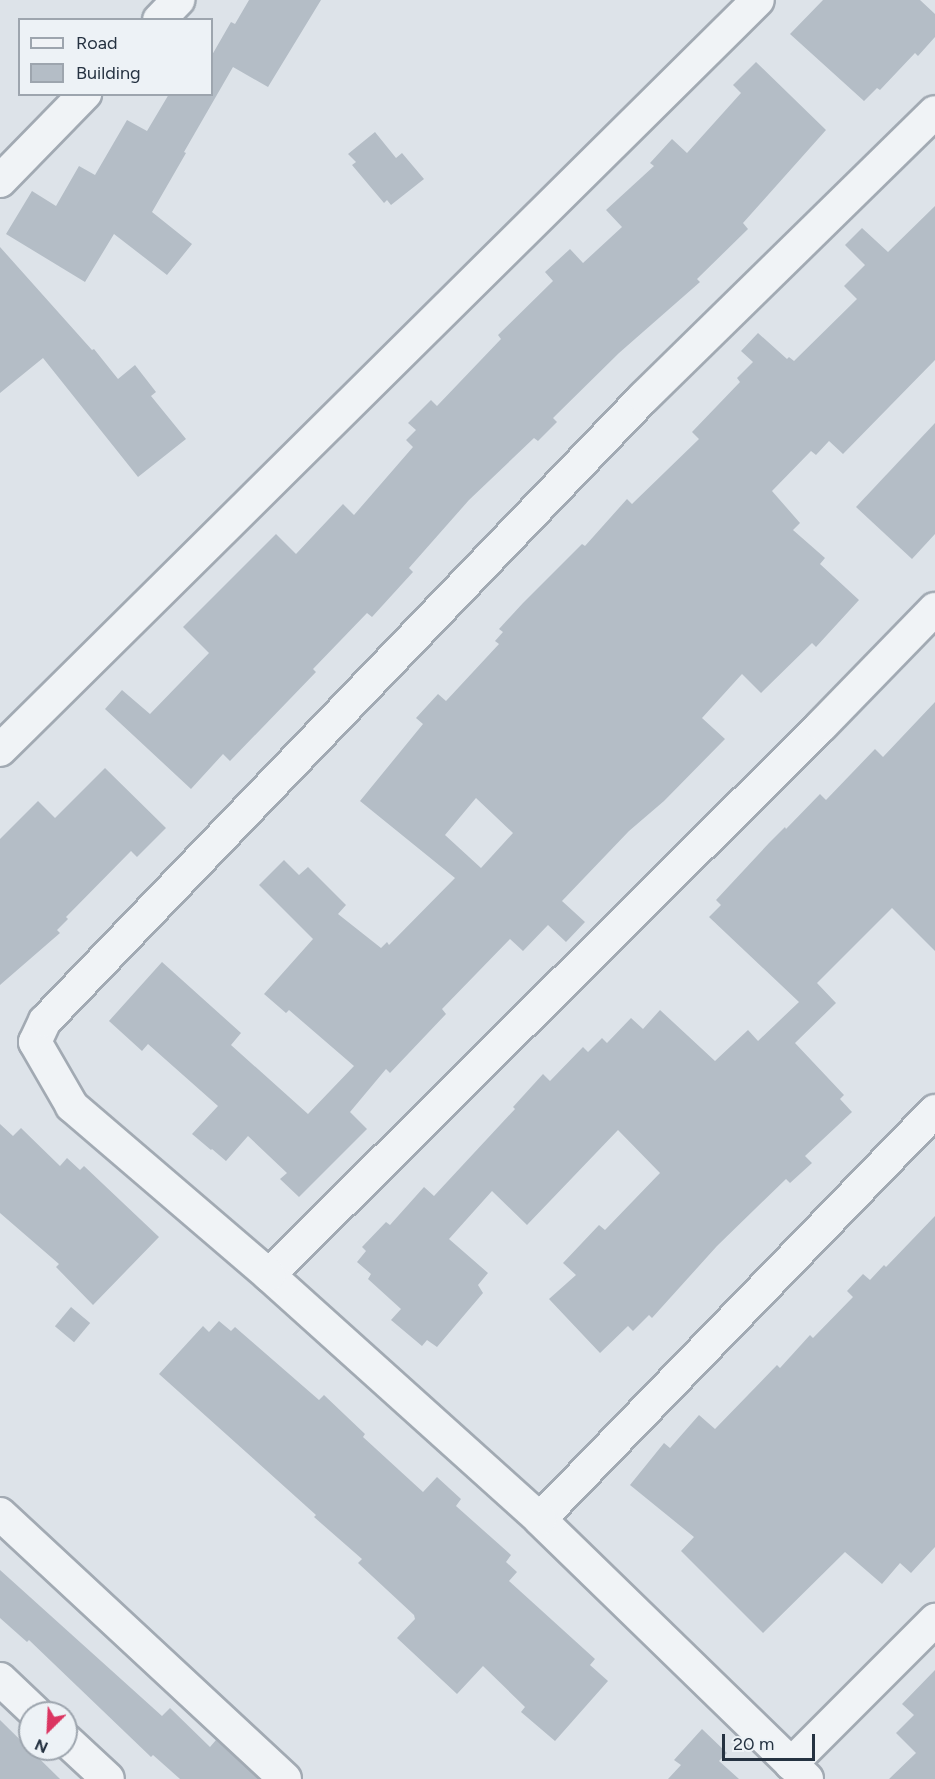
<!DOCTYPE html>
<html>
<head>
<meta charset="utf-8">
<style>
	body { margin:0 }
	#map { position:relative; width:935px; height:1779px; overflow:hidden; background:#dde3e9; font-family:Figtree,sans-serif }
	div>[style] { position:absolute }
	.building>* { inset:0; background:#b4bdc6; transform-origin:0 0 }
	.roads { filter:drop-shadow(2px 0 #a2aab3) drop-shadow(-2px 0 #a2aab3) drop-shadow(0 2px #a2aab3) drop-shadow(0 -2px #a2aab3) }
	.minor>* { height:32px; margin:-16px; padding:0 16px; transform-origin:16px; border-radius:16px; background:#f0f3f6 }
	span { translate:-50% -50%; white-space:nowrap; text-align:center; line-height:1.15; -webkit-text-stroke:4.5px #edf2f6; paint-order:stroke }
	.legend { position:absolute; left:18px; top:18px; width:195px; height:78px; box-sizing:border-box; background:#edf2f6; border:2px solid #9da5ae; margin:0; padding:8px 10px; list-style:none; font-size:18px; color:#253241 }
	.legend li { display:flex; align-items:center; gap:12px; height:30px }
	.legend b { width:30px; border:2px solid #9da5ae }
	.north { position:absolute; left:18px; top:1701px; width:60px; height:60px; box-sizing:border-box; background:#edf2f6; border:2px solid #9da5ae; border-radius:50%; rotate:204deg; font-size:16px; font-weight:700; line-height:24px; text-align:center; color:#253241 }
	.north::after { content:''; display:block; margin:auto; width:21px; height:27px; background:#db3561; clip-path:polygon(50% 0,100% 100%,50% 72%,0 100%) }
	.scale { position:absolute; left:722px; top:1734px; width:93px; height:27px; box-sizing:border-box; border:3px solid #253241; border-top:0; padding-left:8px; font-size:18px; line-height:21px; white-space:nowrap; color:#253241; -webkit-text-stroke:4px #edf2f6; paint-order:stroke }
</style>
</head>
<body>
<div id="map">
	<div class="building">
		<i style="clip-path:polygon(249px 0,321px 0,268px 87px,233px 67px,184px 152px,186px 153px,152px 212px,192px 244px,167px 275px,114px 234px,85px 282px,6px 234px,32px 191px,56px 206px,79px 166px,95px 175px,127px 120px,147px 131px,169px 94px,212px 94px,212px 55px,231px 22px,235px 24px)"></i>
		<i style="clip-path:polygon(823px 0,920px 0,935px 14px,935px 37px,918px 56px,915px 53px,880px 90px,877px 88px,864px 101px,790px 34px)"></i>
		<i style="clip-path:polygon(756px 62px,826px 130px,743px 223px,748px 229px,697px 279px,700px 282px,619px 353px,553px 418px,557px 422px,538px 441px,534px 438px,469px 500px,409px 568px,413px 572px,372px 617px,367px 613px,313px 669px,316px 672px,230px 761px,223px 754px,191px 789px,105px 709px,122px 690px,150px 714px,209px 653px,183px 627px,276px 534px,296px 554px,343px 504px,354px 515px,413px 447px,406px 440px,416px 430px,408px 423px,431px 400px,437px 406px,501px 339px,498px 335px,553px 281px,545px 272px,570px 249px,583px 263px,622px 227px,606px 210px,654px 166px,650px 163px,672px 139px,687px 153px,741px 93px,733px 85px)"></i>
		<i style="clip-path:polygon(375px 132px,396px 158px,402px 153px,424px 179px,391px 205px,387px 200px,384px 203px,352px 165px,356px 162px,348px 154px)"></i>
		<i style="clip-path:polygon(evenodd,935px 206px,935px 360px,843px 454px,829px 441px,816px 455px,811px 451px,772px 491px,800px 523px,793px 530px,825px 558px,820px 564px,859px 600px,816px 647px,812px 643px,761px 693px,742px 674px,702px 718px,725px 739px,664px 801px,629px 831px,562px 901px,585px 922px,566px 942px,548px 925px,523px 951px,510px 939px,442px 1009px,446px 1014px,390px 1073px,386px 1069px,350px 1112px,367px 1129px,299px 1197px,280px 1179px,287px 1173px,248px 1136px,226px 1161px,212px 1149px,211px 1150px,192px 1134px,218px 1106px,148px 1044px,142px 1051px,109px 1021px,162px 962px,241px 1033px,231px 1045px,308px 1114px,354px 1066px,289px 1010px,286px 1013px,264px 994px,313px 939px,259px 885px,284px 860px,299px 875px,308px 867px,346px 905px,338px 914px,381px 948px,387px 942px,389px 945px,455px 878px,360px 801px,423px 724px,416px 718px,438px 694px,446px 701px,499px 644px,495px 641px,503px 632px,499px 629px,523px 603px,582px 544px,585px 546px,627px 499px,632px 504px,699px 439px,692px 432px,740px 382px,737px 378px,753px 362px,741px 351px,758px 333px,787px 359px,789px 357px,794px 361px,857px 299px,844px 286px,865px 265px,845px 245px,862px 228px,888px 252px,935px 206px,476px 798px,513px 833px,481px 868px,445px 835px,476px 798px)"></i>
		<i style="clip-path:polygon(0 247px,92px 350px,94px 349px,118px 379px,135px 365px,156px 392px,151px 396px,186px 439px,138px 477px,43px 358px,0 393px)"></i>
		<i style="clip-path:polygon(935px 423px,935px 534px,912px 559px,856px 507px)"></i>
		<i style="clip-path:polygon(935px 702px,935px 951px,892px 908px,817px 983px,836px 1003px,795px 1043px,844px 1095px,840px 1099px,852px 1112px,805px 1156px,812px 1163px,790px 1183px,786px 1179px,717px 1246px,652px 1318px,649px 1315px,633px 1331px,628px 1326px,600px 1353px,549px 1299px,576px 1275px,563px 1263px,599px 1225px,605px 1230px,660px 1173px,618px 1130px,527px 1225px,492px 1191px,449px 1239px,488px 1273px,478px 1285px,483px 1293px,437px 1347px,427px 1340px,422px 1346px,391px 1320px,401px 1309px,368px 1279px,371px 1274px,357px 1262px,366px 1251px,362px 1247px,386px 1222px,390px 1225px,424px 1187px,434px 1196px,515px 1109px,513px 1107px,543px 1074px,550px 1081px,583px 1047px,588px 1052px,602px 1038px,607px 1043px,631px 1018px,643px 1029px,660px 1010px,715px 1061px,748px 1030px,758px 1041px,799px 1002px,709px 917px,721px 905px,716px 900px,769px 843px,785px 827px,786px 829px,820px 794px,826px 800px,875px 749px,883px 757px)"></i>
		<i style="clip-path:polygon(105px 768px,166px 828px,137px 857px,131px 851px,66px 917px,68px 919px,57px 930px,60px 933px,0 985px,0 839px,38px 801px,55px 818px)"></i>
		<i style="clip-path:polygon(0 1124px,13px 1136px,21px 1128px,60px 1166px,67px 1158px,80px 1170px,84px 1166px,159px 1237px,93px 1305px,56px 1267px,59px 1264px,0 1213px)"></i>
		<i style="clip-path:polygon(935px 1216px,935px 1547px,911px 1573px,900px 1563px,882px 1584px,845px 1552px,763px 1633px,681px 1551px,694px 1537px,630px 1485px,664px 1443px,670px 1448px,699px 1415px,715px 1429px,777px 1365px,780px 1368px,810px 1335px,813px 1338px,853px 1297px,847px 1291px,863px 1274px,870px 1280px,884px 1265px,886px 1267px)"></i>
		<i style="left:71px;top:1307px;width:25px;height:25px;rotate:40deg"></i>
		<i style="clip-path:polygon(219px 1321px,231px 1331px,235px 1327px,319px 1400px,324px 1395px,365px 1434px,363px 1437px,423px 1492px,437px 1477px,461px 1499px,456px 1506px,511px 1555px,506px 1562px,517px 1572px,509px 1581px,595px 1659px,590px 1665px,608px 1681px,555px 1741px,521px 1712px,525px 1707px,483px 1666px,457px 1694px,397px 1638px,415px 1619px,414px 1615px,358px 1563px,362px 1559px,314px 1517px,316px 1515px,159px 1374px,203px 1326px,209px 1332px)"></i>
		<i style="clip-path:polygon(0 1570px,162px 1716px,170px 1708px,210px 1747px,216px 1740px,259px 1779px,180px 1779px,153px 1755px,151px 1757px,29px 1640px,27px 1642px,0 1618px)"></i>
		<i style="clip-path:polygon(935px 1670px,935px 1779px,889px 1779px,916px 1753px,896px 1733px,914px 1715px,902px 1704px)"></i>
		<i style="clip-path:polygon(0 1720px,60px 1779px,0 1779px)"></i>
		<i style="clip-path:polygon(702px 1729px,727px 1753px,719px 1761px,739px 1779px,668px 1779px,681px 1765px,674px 1760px)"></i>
	</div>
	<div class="roads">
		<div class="minor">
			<i style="left:159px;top:20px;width:28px;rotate:-46deg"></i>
			<i style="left:0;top:181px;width:122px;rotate:-45.7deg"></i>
			<i style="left:0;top:750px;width:1066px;rotate:-44.7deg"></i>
			<i style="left:269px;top:1275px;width:780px;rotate:-44.84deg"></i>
			<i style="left:822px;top:725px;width:162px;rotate:-45.8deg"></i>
			<i style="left:0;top:1514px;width:389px;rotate:42.9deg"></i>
			<i style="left:540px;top:1519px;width:568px;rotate:-45.93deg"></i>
			<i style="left:0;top:1679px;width:50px;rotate:43.4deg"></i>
			<i style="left:66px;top:1740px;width:57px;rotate:42.9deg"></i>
			<i style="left:791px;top:1764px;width:204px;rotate:-45deg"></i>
			<i style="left:807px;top:1779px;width:373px;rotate:-135.8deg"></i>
			<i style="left:540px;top:1519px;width:365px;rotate:-138deg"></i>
			<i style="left:269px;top:1275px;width:260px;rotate:-139.4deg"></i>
			<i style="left:72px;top:1106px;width:74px;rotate:-120deg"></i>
			<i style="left:35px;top:1042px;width:23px;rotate:-65deg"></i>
			<i style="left:45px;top:1021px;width:865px;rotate:-46.17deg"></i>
			<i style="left:644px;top:397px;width:407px;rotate:-44.4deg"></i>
		</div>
	</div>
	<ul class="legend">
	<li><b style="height:8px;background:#f0f3f6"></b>Road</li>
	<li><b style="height:16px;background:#b4bdc6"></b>Building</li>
	</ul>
	<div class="north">N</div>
	<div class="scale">20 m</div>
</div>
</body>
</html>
